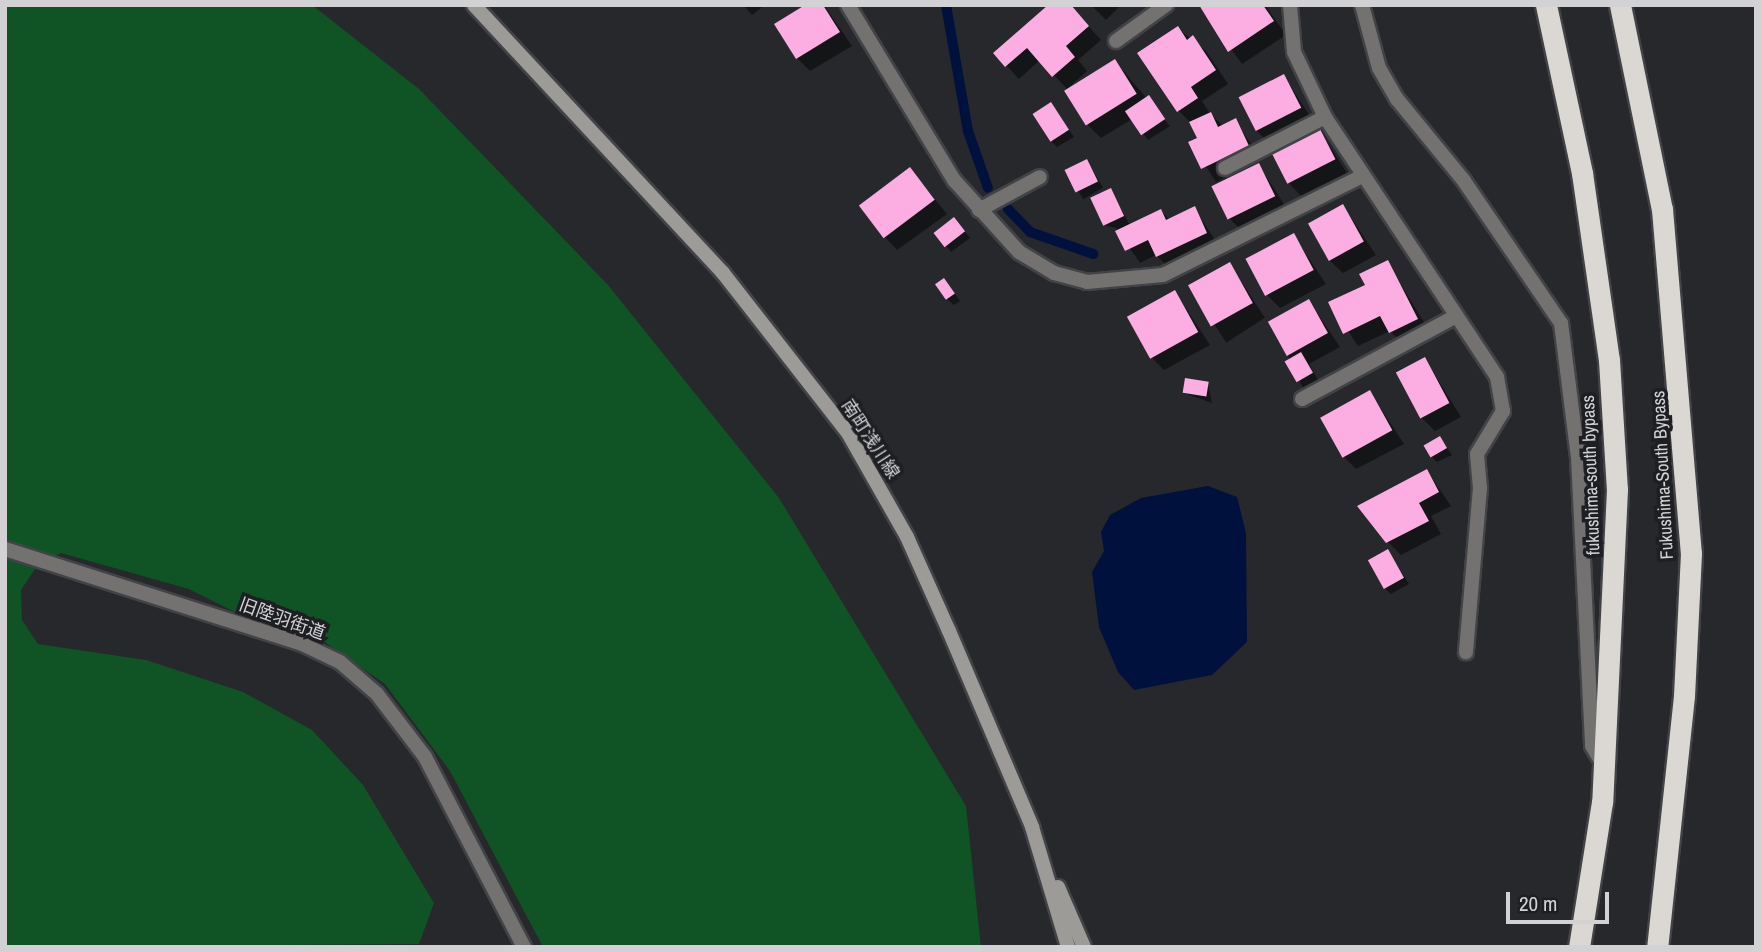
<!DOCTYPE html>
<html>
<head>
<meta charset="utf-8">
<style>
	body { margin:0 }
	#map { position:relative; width:1761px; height:952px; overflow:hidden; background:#27282c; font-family:"Archivo Narrow","Noto Sans JP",sans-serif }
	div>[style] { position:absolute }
	.green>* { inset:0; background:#105324 }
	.water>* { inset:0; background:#00113d }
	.shadow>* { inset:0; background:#0007; transform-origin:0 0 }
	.stream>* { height:10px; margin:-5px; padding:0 5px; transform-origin:5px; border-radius:5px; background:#00113d }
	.building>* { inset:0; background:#fcade2; transform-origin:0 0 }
	.roads { filter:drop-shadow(2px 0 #424347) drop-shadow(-2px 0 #424347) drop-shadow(0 2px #424347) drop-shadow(0 -2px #424347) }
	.street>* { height:14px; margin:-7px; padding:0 7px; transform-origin:7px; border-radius:7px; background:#737270 }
	.secondary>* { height:14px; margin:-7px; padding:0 7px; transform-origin:7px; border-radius:7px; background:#9d9b98 }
	.highway>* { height:21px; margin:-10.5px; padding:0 10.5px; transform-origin:10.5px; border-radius:10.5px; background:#dbd8d3 }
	span { translate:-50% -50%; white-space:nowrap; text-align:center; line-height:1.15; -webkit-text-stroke:7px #1e1f23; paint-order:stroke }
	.street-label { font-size:18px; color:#d2d2d5 }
	.frame { position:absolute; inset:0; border:7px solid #d2d2d5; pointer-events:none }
	.scale { position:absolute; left:1506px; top:892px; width:103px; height:32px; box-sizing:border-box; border:4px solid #d2d2d5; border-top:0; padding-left:9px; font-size:21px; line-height:24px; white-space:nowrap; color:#d2d2d5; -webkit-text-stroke:5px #1e1f23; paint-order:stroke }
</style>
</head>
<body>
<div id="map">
	<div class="green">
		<i style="clip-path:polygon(5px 5px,312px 5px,419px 89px,608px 285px,779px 498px,966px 806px,981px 947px,543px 947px,450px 771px,385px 684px,319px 638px,237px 613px,189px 589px,61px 553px,37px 566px,21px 590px,22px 620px,38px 644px,146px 660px,243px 692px,312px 730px,363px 785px,434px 903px,419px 944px,5px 947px)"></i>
	</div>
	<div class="water">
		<i style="clip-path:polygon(1208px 486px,1237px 497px,1246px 533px,1247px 642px,1212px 675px,1134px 690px,1118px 672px,1099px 627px,1092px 572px,1104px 551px,1101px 532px,1110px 515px,1141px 498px)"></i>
	</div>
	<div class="shadow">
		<i style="clip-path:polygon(743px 5px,765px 5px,752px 15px)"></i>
		<i style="clip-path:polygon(808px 5px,824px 5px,852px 46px,810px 71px,797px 58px)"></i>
		<i style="clip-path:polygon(1091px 5px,1121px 5px,1106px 20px)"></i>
		<i style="clip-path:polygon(1265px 5px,1286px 35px,1242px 64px,1200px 7px)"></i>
		<i style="clip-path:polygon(1074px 10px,1101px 40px,1078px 60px,1087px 71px,1067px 89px,1040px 60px,1019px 79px,995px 53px)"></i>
		<i style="clip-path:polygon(1177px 28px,1206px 51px,1228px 84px,1202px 101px,1209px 112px,1223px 126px,1235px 120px,1261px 159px,1216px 182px,1190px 142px,1199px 138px,1192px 124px,1178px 110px)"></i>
		<i style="clip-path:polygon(1115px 61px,1170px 126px,1148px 140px,1132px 119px,1101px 138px,1088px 125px)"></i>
		<i style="clip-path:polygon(1284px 76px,1313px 121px,1269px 143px,1256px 130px)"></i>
		<i style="clip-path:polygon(1051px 104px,1074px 137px,1057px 147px,1051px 141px)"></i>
		<i style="clip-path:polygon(1320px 131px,1347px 173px,1301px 196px,1288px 182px)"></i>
		<i style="left:1087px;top:161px;width:31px;height:23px;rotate:59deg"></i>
		<i style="clip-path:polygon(1259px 165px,1287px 209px,1242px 231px,1229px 218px)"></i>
		<i style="clip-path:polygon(910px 169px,947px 214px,897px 250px,884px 236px)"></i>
		<i style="clip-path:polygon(1110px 190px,1130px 225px,1161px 211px,1170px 220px,1194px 208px,1219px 246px,1170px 269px,1156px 255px,1140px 263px,1116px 228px,1104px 225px)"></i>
		<i style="clip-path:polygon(1343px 206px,1376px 255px,1343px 273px,1329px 260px)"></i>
		<i style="clip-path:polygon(960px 225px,970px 238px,951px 252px,935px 232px)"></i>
		<i style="clip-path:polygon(1294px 236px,1326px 284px,1280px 308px,1267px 295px)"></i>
		<i style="clip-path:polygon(1387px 262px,1430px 332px,1404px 345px,1390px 331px,1358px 346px,1330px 303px,1367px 286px)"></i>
		<i style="left:1230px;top:264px;width:64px;height:46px;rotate:57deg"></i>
		<i style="clip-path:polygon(950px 287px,960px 301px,954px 305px,947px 299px)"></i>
		<i style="clip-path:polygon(1175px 292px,1210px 345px,1164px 370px,1151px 357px)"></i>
		<i style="clip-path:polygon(1309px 301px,1340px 347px,1309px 364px,1318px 380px,1303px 388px,1288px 355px)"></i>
		<i style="clip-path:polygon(1425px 359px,1461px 417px,1435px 431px,1422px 418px)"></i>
		<i style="clip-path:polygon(1208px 384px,1212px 403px,1184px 393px)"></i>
		<i style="clip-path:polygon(1370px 392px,1404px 444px,1356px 469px,1343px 456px)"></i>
		<i style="clip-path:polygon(1440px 438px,1452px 455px,1437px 462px,1431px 456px)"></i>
		<i style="clip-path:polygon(1427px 471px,1451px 506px,1431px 516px,1441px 534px,1401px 555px,1388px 542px)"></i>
		<i style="clip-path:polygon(1388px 551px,1409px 584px,1391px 594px,1384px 588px)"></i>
	</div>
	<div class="stream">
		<i style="left:946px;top:5px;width:128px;rotate:80.1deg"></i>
		<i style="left:968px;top:131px;width:60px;rotate:70.7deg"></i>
		<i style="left:1008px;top:209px;width:32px;rotate:46deg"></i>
		<i style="left:1030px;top:232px;width:67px;rotate:19.2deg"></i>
	</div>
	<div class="building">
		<i style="clip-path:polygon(805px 5px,823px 5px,840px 32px,796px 59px,774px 24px)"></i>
		<i style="clip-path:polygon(1048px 5px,1071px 5px,1089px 26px,1066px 46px,1075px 57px,1052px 77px,1027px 48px,1005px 67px,993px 53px)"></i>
		<i style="clip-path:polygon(1199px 5px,1263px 5px,1274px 21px,1228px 52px)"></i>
		<i style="clip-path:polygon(1178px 26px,1187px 40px,1193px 35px,1216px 70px,1191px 87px,1198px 98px,1177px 112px,1137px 53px)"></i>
		<i style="left:1115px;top:59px;width:41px;height:60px;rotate:58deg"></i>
		<i style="left:1284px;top:74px;width:38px;height:51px;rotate:63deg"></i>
		<i style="left:1149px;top:95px;width:29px;height:29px;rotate:56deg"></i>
		<i style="left:1051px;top:102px;width:33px;height:22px;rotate:57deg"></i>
		<i style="clip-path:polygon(1211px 112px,1218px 127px,1236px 118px,1249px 146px,1201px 169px,1188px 142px,1197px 138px,1189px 122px)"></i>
		<i style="left:1320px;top:129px;width:34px;height:54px;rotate:63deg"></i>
		<i style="left:1087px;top:159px;width:25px;height:25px;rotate:64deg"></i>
		<i style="left:1259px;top:163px;width:37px;height:53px;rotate:64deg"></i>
		<i style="left:910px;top:167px;width:41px;height:64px;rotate:53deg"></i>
		<i style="left:1111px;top:188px;width:31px;height:23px;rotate:65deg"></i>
		<i style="left:1343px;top:204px;width:43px;height:40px;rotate:61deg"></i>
		<i style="clip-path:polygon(1195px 206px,1207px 233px,1156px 257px,1148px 240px,1125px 251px,1115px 231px,1161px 209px,1166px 220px)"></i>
		<i style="left:954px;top:217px;width:18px;height:26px;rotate:52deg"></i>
		<i style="left:1294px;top:233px;width:42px;height:55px;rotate:62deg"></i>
		<i style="clip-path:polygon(1388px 260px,1418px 319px,1389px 333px,1380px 316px,1343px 334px,1328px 302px,1365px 285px,1359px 274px)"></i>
		<i style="left:1230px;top:262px;width:47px;height:48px;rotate:61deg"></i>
		<i style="left:944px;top:278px;width:19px;height:11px;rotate:55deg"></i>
		<i style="left:1175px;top:290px;width:48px;height:55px;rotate:61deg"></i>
		<i style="left:1309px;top:299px;width:39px;height:47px;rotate:61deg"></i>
		<i style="left:1301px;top:352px;width:24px;height:19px;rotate:60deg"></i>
		<i style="left:1425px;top:357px;width:52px;height:33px;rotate:62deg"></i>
		<i style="left:1185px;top:378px;width:24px;height:15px;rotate:9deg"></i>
		<i style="left:1370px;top:390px;width:46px;height:57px;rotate:61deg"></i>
		<i style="left:1440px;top:436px;width:14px;height:19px;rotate:60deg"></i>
		<i style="clip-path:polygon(1427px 469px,1439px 492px,1419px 503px,1429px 521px,1386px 543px,1357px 506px)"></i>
		<i style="left:1388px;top:549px;width:33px;height:23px;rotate:61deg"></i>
	</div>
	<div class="roads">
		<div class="street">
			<i style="left:848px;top:5px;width:205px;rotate:58.8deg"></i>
			<i style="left:954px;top:180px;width:97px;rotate:47.9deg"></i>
			<i style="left:1019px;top:252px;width:41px;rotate:31deg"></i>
			<i style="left:1054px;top:273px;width:34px;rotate:15deg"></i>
			<i style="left:1087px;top:282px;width:76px;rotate:-5.3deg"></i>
			<i style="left:1163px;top:275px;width:222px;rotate:-26.4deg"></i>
			<i style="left:1290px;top:5px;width:47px;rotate:85.1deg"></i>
			<i style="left:1294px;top:52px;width:72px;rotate:64.5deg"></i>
			<i style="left:1325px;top:117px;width:312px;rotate:56.5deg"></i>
			<i style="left:1497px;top:377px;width:35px;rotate:80deg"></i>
			<i style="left:1503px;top:411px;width:50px;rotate:121.2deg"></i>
			<i style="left:1477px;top:454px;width:34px;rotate:85deg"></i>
			<i style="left:1480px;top:488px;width:165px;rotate:94.9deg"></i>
			<i style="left:1362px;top:5px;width:65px;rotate:74.9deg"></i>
			<i style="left:1379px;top:68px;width:36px;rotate:60deg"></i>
			<i style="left:1397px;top:99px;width:106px;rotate:50.7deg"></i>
			<i style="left:1464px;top:181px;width:172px;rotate:55.7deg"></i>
			<i style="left:1561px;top:323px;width:135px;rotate:82.8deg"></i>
			<i style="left:1578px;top:457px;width:289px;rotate:87.2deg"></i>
			<i style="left:1592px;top:746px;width:21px;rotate:59deg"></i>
			<i style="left:1116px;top:41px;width:62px;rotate:-35.8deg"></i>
			<i style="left:1225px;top:168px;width:112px;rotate:-27deg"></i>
			<i style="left:979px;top:210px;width:69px;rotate:-28.4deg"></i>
			<i style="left:1302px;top:399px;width:173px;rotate:-28.3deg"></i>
			<i style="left:5px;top:549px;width:310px;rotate:17.7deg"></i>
			<i style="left:300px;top:643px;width:44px;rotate:25.4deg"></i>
			<i style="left:340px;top:662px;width:49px;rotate:40.9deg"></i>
			<i style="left:377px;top:694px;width:79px;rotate:52.7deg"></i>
			<i style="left:425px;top:757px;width:214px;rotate:62.5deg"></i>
		</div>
		<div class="secondary">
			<i style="left:474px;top:5px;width:366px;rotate:47.1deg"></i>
			<i style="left:723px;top:273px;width:203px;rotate:52deg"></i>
			<i style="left:848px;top:433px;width:120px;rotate:60.4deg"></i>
			<i style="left:907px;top:537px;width:103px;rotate:65.9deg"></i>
			<i style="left:949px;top:631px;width:213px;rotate:67deg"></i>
			<i style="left:1032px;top:827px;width:125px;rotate:73.3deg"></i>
			<i style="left:1058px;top:887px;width:65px;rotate:66.6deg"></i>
		</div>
		<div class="highway">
			<i style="left:1546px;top:5px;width:172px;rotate:77.9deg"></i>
			<i style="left:1582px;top:173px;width:189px;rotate:81.8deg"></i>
			<i style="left:1609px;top:360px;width:129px;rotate:86.5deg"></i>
			<i style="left:1617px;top:489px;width:313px;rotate:92.7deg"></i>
			<i style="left:1602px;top:802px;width:147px;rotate:99deg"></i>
			<i style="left:1620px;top:5px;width:208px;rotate:78.4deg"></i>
			<i style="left:1662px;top:209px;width:345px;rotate:85.2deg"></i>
			<i style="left:1691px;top:553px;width:143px;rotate:92.8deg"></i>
			<i style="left:1684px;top:696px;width:252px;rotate:96.1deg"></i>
		</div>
	</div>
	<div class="street-label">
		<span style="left:870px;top:439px;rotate:57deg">南町浅川線</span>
		<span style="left:1591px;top:475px;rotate:-92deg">fukushima-south bypass</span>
		<span style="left:1663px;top:475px;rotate:-93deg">Fukushima-South Bypass</span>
		<span style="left:282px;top:619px;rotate:20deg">旧陸羽街道</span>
	</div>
	<div class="frame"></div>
	<div class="scale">20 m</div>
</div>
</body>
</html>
